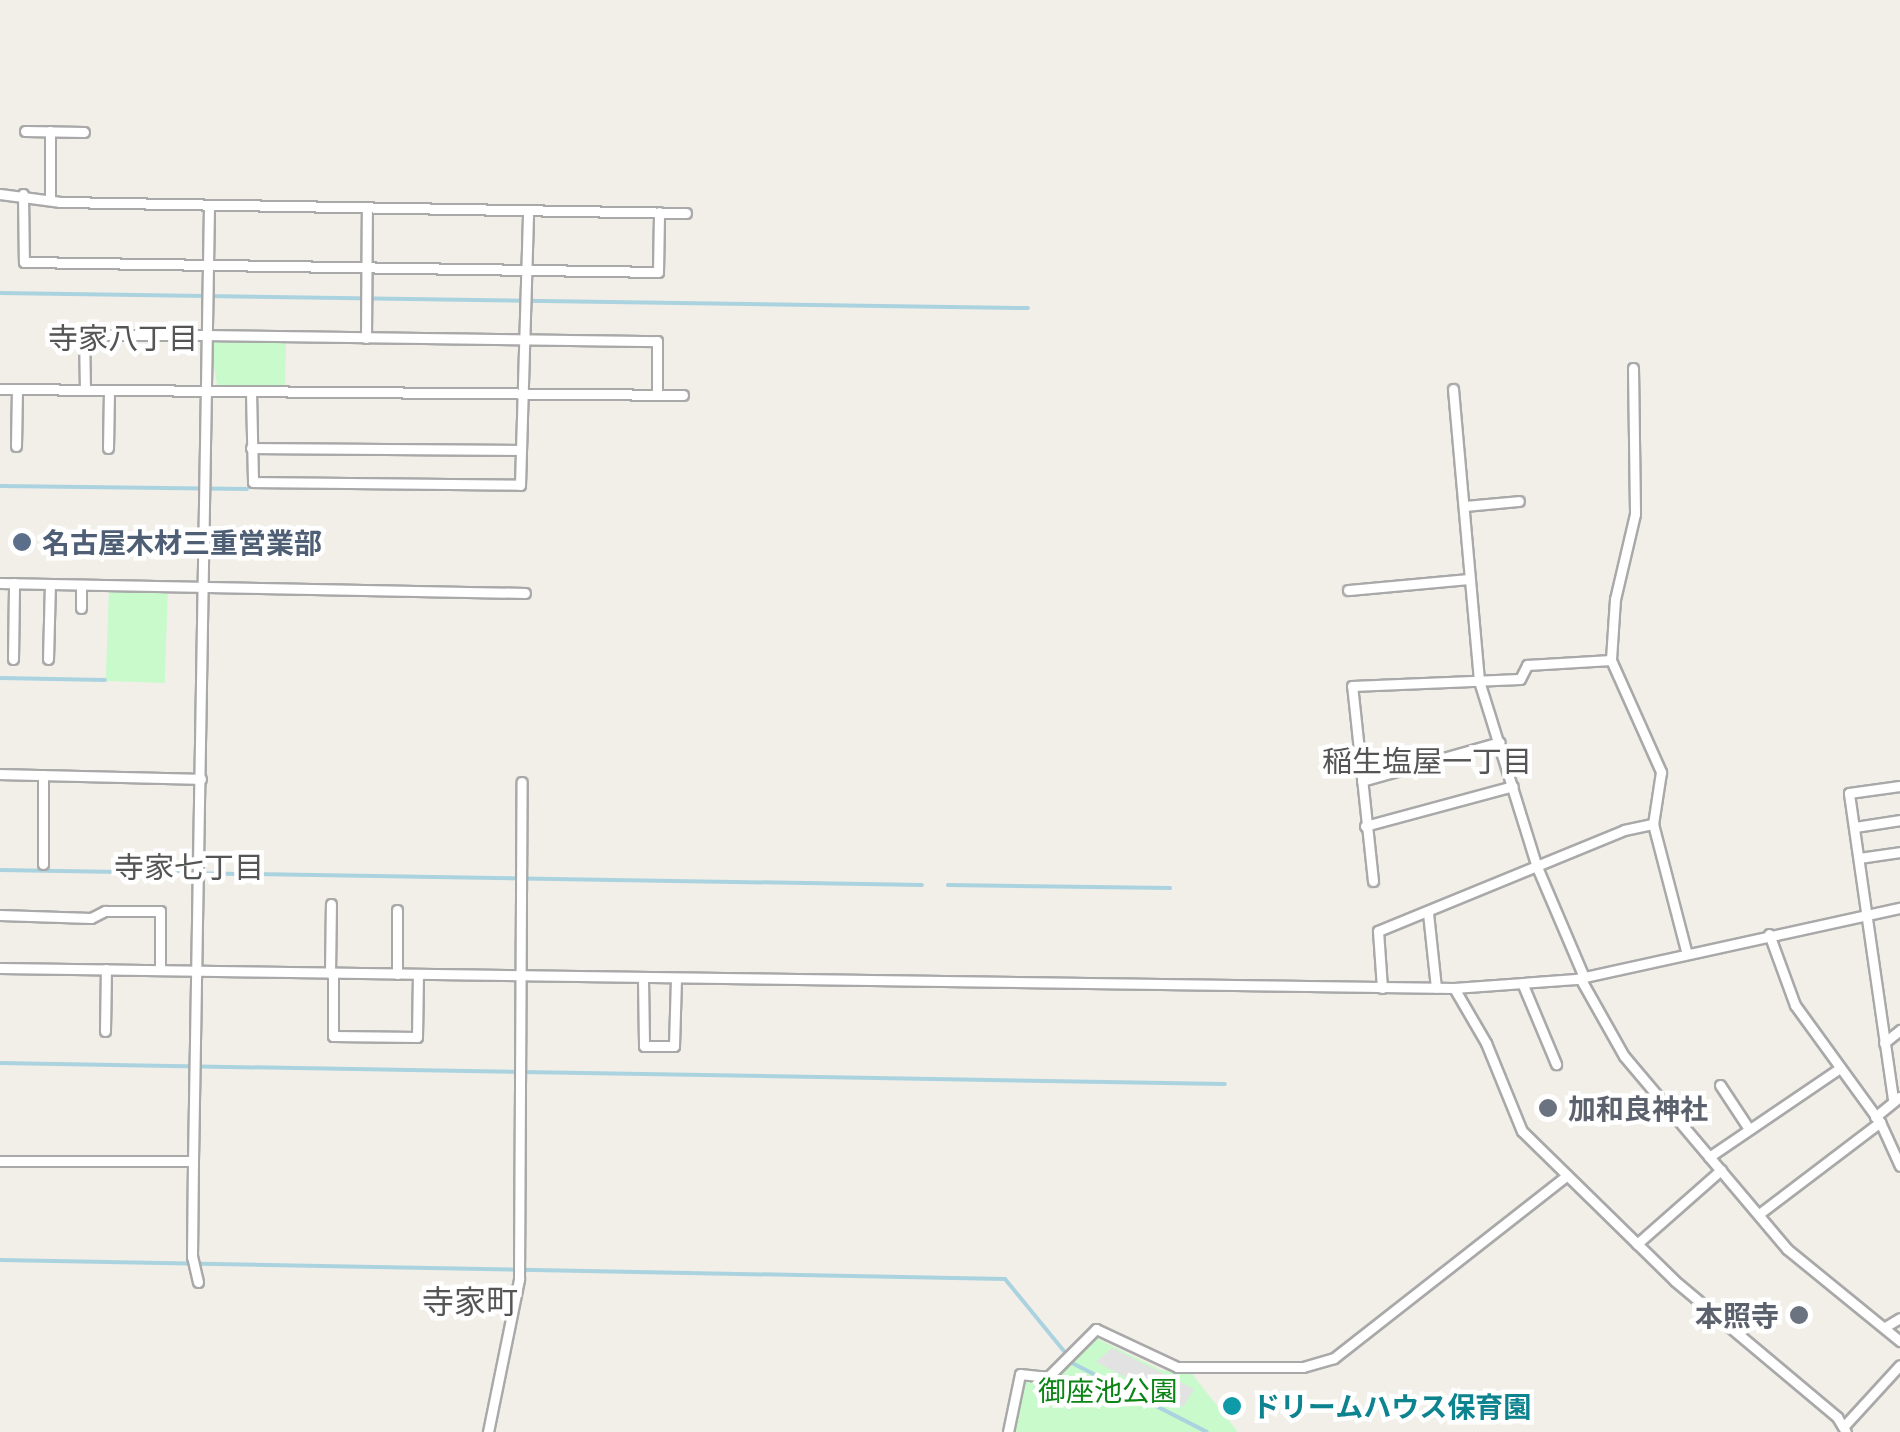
<!DOCTYPE html>
<html>
<head>
<meta charset="utf-8">
<style>
	body { margin:0 }
	#map { position:relative; width:1900px; height:1432px; overflow:hidden; background:#f2efe9; font-family:Lato,"Noto Sans JP",sans-serif }
	div>[style] { position:absolute }
	.park>* { inset:0; background:#c8facc; transform-origin:0 0 }
	.parking>* { inset:0; background:#e2e2e2 }
	.stream>* { height:4px; margin:-2px; padding:0 2px; transform-origin:2px; border-radius:2px; background:#aad3df }
	.roads { filter:drop-shadow(2px 0 #a9a9a9) drop-shadow(-2px 0 #a9a9a9) drop-shadow(0 2px #a9a9a9) drop-shadow(0 -2px #a9a9a9) }
	.minor>* { height:9px; margin:-4.5px; padding:0 4.5px; transform-origin:4.5px; border-radius:4.5px; background:#fff }
	.dots>* { width:28px; height:28px; translate:-50% -50%; box-sizing:border-box; border:5px solid #fff; border-radius:50% }
	span { translate:-50% -50%; white-space:nowrap; text-align:center; line-height:1.15; -webkit-text-stroke:9px #fff; paint-order:stroke }
	.service-label { font-size:28px; color:#4e5e75; font-weight:700 }
	.left { translate:0 -50%; text-align:left }
	.worship-label { font-size:28px; color:#5b616d; font-weight:700 }
	.right { translate:-100% -50%; text-align:right }
	.park-label { font-size:28px; color:#0c8416 }
	.culture-label { font-size:28px; color:#0d838f; font-weight:700 }
	.neighbourhood-label { font-size:30px; color:#555 }
	.quarter-label { font-size:32px; color:#555 }
</style>
</head>
<body>
<div id="map">
	<div class="park">
		<i style="clip-path:polygon(217px 340px,286px 341px,285px 387px,217px 385px,211px 346px)"></i>
		<i style="left:109px;top:588px;width:59px;height:93px;rotate:2deg"></i>
		<i style="clip-path:polygon(1096px 1338px,1161px 1370px,1192px 1374px,1238px 1432px,1011px 1432px,1021px 1380px,1053px 1379px)"></i>
	</div>
	<div class="parking">
		<i style="clip-path:polygon(1112px 1348px,1194px 1389px,1183px 1407px,1096px 1362px)"></i>
	</div>
	<div class="stream">
		<i style="left:0;top:293px;width:1028px;rotate:0.84deg"></i>
		<i style="left:0;top:486px;width:247px;rotate:0.7deg"></i>
		<i style="left:0;top:678px;width:105px;rotate:1.1deg"></i>
		<i style="left:0;top:870px;width:922px;rotate:0.93deg"></i>
		<i style="left:948px;top:885px;width:222px;rotate:0.8deg"></i>
		<i style="left:0;top:1063px;width:1225px;rotate:0.98deg"></i>
		<i style="left:0;top:1260px;width:1005px;rotate:1.08deg"></i>
		<i style="left:1005px;top:1279px;width:93px;rotate:50.7deg"></i>
		<i style="left:1074px;top:1364px;width:149px;rotate:27.1deg"></i>
	</div>
	<div class="roads">
		<div class="minor">
			<i style="left:25px;top:131px;width:59px;rotate:1deg"></i>
			<i style="left:0;top:194px;width:61px;rotate:7.6deg"></i>
			<i style="left:60px;top:202px;width:626px;rotate:1.01deg"></i>
			<i style="left:23px;top:194px;width:68px;rotate:89.2deg"></i>
			<i style="left:24px;top:262px;width:634px;rotate:0.9deg"></i>
			<i style="left:658px;top:272px;width:60px;rotate:-89deg"></i>
			<i style="left:50px;top:200px;width:69px;rotate:-90deg"></i>
			<i style="left:366px;top:338px;width:130px;rotate:-89.6deg"></i>
			<i style="left:1633px;top:368px;width:146px;rotate:89.2deg"></i>
			<i style="left:1635px;top:514px;width:87px;rotate:103.2deg"></i>
			<i style="left:1615px;top:599px;width:61px;rotate:93.8deg"></i>
			<i style="left:1611px;top:660px;width:123px;rotate:65.9deg"></i>
			<i style="left:1661px;top:772px;width:53px;rotate:98.7deg"></i>
			<i style="left:1653px;top:824px;width:131px;rotate:75.4deg"></i>
			<i style="left:0;top:389px;width:683px;rotate:0.5deg"></i>
			<i style="left:1453px;top:389px;width:293px;rotate:84.9deg"></i>
			<i style="left:1479px;top:681px;width:195px;rotate:72.7deg"></i>
			<i style="left:1537px;top:867px;width:120px;rotate:66.9deg"></i>
			<i style="left:85px;top:390px;width:55px;rotate:-91deg"></i>
			<i style="left:84px;top:335px;width:123px"></i>
			<i style="left:207px;top:335px;width:450px;rotate:0.8deg"></i>
			<i style="left:657px;top:341px;width:54px;rotate:90deg"></i>
			<i style="left:251px;top:392px;width:90px;rotate:88.7deg"></i>
			<i style="left:253px;top:482px;width:267px;rotate:0.6deg"></i>
			<i style="left:520px;top:485px;width:274px;rotate:-88.3deg"></i>
			<i style="left:16px;top:446px;width:56px;rotate:-89deg"></i>
			<i style="left:108px;top:448px;width:57px;rotate:-89deg"></i>
			<i style="left:251px;top:448px;width:270px;rotate:0.4deg"></i>
			<i style="left:1464px;top:506px;width:55px;rotate:-5.2deg"></i>
			<i style="left:0;top:583px;width:525px;rotate:1.09deg"></i>
			<i style="left:81px;top:585px;width:23px;rotate:90deg"></i>
			<i style="left:1348px;top:590px;width:122px;rotate:-5.2deg"></i>
			<i style="left:13px;top:659px;width:76px;rotate:-89.2deg"></i>
			<i style="left:48px;top:659px;width:74px;rotate:-88.5deg"></i>
			<i style="left:0;top:774px;width:201px;rotate:1.4deg"></i>
			<i style="left:1362px;top:781px;width:143px;rotate:-15.8deg"></i>
			<i style="left:1365px;top:826px;width:153px;rotate:-15.1deg"></i>
			<i style="left:1855px;top:827px;width:46px;rotate:-8.8deg"></i>
			<i style="left:1859px;top:858px;width:41px;rotate:-8.3deg"></i>
			<i style="left:43px;top:864px;width:89px;rotate:-90deg"></i>
			<i style="left:1373px;top:881px;width:196px;rotate:-96.1deg"></i>
			<i style="left:1352px;top:686px;width:168px;rotate:-2.4deg"></i>
			<i style="left:1520px;top:679px;width:16px;rotate:-63deg"></i>
			<i style="left:1527px;top:665px;width:84px;rotate:-3.4deg"></i>
			<i style="left:1428px;top:913px;width:75px;rotate:83.9deg"></i>
			<i style="left:0;top:915px;width:91px;rotate:1.9deg"></i>
			<i style="left:91px;top:918px;width:16px;rotate:-27deg"></i>
			<i style="left:105px;top:911px;width:55px"></i>
			<i style="left:160px;top:911px;width:59px;rotate:90deg"></i>
			<i style="left:1769px;top:934px;width:76px;rotate:69.9deg"></i>
			<i style="left:1795px;top:1005px;width:145px;rotate:54deg"></i>
			<i style="left:1880px;top:1122px;width:48px;rotate:65.6deg"></i>
			<i style="left:0;top:968px;width:1454px;rotate:0.79deg"></i>
			<i style="left:1454px;top:988px;width:122px;rotate:-4.2deg"></i>
			<i style="left:1576px;top:979px;width:332px;rotate:-12.4deg"></i>
			<i style="left:330px;top:973px;width:69px;rotate:-89.2deg"></i>
			<i style="left:333px;top:973px;width:63px;rotate:90deg"></i>
			<i style="left:333px;top:1036px;width:84px;rotate:0.7deg"></i>
			<i style="left:417px;top:1037px;width:63px;rotate:-89.1deg"></i>
			<i style="left:397px;top:974px;width:64px;rotate:-90deg"></i>
			<i style="left:1580px;top:978px;width:90px;rotate:60.6deg"></i>
			<i style="left:1624px;top:1056px;width:253px;rotate:49.8deg"></i>
			<i style="left:1787px;top:1249px;width:146px;rotate:39.2deg"></i>
			<i style="left:643px;top:979px;width:67px;rotate:89.1deg"></i>
			<i style="left:644px;top:1046px;width:30px"></i>
			<i style="left:674px;top:1046px;width:66px;rotate:-88.3deg"></i>
			<i style="left:1523px;top:985px;width:86px;rotate:67.3deg"></i>
			<i style="left:1382px;top:988px;width:57px;rotate:-94deg"></i>
			<i style="left:1378px;top:931px;width:266px;rotate:-22.3deg"></i>
			<i style="left:1624px;top:830px;width:30px;rotate:-12deg"></i>
			<i style="left:1454px;top:988px;width:64px;rotate:59.8deg"></i>
			<i style="left:1486px;top:1043px;width:95px;rotate:67.8deg"></i>
			<i style="left:1522px;top:1131px;width:214px;rotate:44.4deg"></i>
			<i style="left:1675px;top:1281px;width:212px;rotate:40deg"></i>
			<i style="left:1837px;top:1417px;width:17px;rotate:59deg"></i>
			<i style="left:105px;top:1031px;width:62px;rotate:-89.1deg"></i>
			<i style="left:1884px;top:1043px;width:21px;rotate:-39deg"></i>
			<i style="left:1720px;top:1085px;width:53px;rotate:56.6deg"></i>
			<i style="left:1893px;top:1099px;width:309px;rotate:-98.2deg"></i>
			<i style="left:1849px;top:793px;width:51px;rotate:-7.8deg"></i>
			<i style="left:1875px;top:1117px;width:32px;rotate:-39deg"></i>
			<i style="left:1709px;top:1157px;width:155px;rotate:-34.2deg"></i>
			<i style="left:0;top:1161px;width:193px"></i>
			<i style="left:1759px;top:1214px;width:152px;rotate:-37.2deg"></i>
			<i style="left:1637px;top:1244px;width:112px;rotate:-41.4deg"></i>
			<i style="left:198px;top:1282px;width:26px;rotate:-103deg"></i>
			<i style="left:192px;top:1257px;width:96px;rotate:-89.4deg"></i>
			<i style="left:193px;top:1161px;width:956px;rotate:-89.04deg"></i>
			<i style="left:1885px;top:1327px;width:17px;rotate:-31deg"></i>
			<i style="left:1845px;top:1425px;width:81px;rotate:-47.5deg"></i>
			<i style="left:488px;top:1432px;width:156px;rotate:-78.5deg"></i>
			<i style="left:519px;top:1279px;width:497px;rotate:-89.7deg"></i>
			<i style="left:1008px;top:1432px;width:59px;rotate:-78.3deg"></i>
			<i style="left:1020px;top:1374px;width:28px;rotate:6deg"></i>
			<i style="left:1048px;top:1377px;width:68px;rotate:-45deg"></i>
			<i style="left:1096px;top:1329px;width:89px;rotate:25.1deg"></i>
			<i style="left:1177px;top:1367px;width:126px"></i>
			<i style="left:1303px;top:1367px;width:32px;rotate:-16deg"></i>
			<i style="left:1334px;top:1358px;width:295px;rotate:-38.1deg"></i>
		</div>
	</div>
	<div class="dots">
		<i style="left:22px;top:542px;background:#5c6f8a"></i>
		<i style="left:1548px;top:1108px;background:#6b7280"></i>
		<i style="left:1799px;top:1315px;background:#6b7280"></i>
		<i style="left:1232px;top:1406px;background:#0f9aa8"></i>
	</div>
	<div class="service-label">
		<span class="left" style="left:42px;top:542px">名古屋木材三重営業部</span>
	</div>
	<div class="worship-label">
		<span class="left" style="left:1568px;top:1108px">加和良神社</span>
		<span class="right" style="left:1779px;top:1315px">本照寺</span>
	</div>
	<div class="park-label">
		<span style="left:1108px;top:1390px">御座池公園</span>
	</div>
	<div class="culture-label">
		<span class="left" style="left:1252px;top:1406px">ドリームハウス保育園</span>
	</div>
	<div class="neighbourhood-label">
		<span style="left:123px;top:337px">寺家八丁目</span>
		<span style="left:1427px;top:760px">稲生塩屋一丁目</span>
		<span style="left:189px;top:866px">寺家七丁目</span>
	</div>
	<div class="quarter-label">
		<span style="left:470px;top:1301px">寺家町</span>
	</div>
</div>
</body>
</html>
